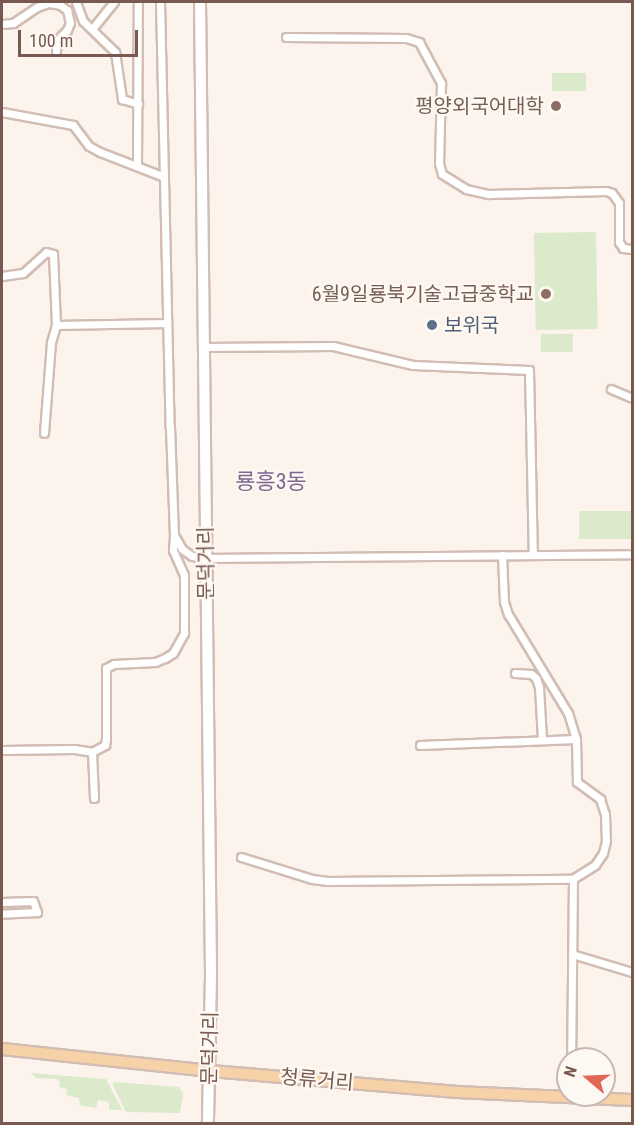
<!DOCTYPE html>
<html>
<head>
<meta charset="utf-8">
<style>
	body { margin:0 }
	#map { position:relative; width:634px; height:1125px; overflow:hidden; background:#fcf4ec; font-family:"Roboto Condensed","Noto Sans KR",sans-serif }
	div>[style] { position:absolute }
	.green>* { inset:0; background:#daeaca; transform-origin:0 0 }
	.roads { filter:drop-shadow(2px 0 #d1bdb3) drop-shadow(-2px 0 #d1bdb3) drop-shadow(0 2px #d1bdb3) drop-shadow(0 -2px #d1bdb3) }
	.street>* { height:7px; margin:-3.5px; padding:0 3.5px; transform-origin:3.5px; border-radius:3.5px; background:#fff }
	.secondary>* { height:10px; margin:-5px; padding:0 5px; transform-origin:5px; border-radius:5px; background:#fff }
	.primary>* { height:10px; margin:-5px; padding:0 5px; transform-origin:5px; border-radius:5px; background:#f7d1a8 }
	.dots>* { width:16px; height:16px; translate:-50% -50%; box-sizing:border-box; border:3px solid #fef8f2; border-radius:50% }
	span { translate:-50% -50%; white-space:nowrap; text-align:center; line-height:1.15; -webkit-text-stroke:4.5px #fef8f2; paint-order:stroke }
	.education-label { font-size:20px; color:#785e54 }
	.right { translate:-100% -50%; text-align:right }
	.service-label { font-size:20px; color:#4e5e75 }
	.left { translate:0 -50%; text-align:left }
	.street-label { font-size:20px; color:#77594f }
	.quarter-label { font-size:22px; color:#7f6792 }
	.frame { position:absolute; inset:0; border:3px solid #77594f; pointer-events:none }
	.north { position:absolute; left:556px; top:1047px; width:60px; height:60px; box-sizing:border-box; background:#fef8f2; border:2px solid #c8b8b1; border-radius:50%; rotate:289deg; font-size:16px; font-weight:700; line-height:24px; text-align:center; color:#77594f }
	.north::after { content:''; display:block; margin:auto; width:21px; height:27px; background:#e06657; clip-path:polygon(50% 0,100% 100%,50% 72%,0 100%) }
	.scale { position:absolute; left:18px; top:30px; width:120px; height:27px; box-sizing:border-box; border:3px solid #77594f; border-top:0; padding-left:8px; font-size:18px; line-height:21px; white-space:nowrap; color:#77594f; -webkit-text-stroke:4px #fef8f2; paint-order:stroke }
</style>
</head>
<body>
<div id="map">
	<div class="green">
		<i style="left:552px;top:73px;width:34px;height:18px"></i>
		<i style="left:596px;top:232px;width:97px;height:62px;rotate:89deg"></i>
		<i style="left:573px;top:334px;width:18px;height:32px;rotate:90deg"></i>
		<i style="left:632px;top:511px;width:28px;height:53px;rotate:90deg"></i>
		<i style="clip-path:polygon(30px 1073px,106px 1079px,122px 1110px,109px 1110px,109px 1102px,98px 1100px,96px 1108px,80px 1105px,79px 1098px,66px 1095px,67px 1089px,59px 1087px,60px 1082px,57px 1079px,37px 1078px)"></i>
		<i style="clip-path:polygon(114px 1082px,179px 1087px,183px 1093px,180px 1113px,126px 1112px,113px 1085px)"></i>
	</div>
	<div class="roads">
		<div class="street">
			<i style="left:76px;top:2px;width:20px;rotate:70deg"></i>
			<i style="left:83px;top:21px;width:45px;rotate:44.1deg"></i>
			<i style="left:115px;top:52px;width:48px;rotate:81.5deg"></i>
			<i style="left:122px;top:99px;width:17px;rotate:17deg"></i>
			<i style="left:160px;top:2px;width:425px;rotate:88.7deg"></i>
			<i style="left:170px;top:427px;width:108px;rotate:87.9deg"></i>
			<i style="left:174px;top:535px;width:16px;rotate:60deg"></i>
			<i style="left:182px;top:549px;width:12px;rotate:35deg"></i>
			<i style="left:192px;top:556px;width:14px;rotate:8deg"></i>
			<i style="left:206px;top:558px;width:426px;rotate:-0.5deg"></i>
			<i style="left:2px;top:24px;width:11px;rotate:-5deg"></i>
			<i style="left:13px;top:23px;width:29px;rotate:-34deg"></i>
			<i style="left:37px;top:7px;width:12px;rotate:-20deg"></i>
			<i style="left:48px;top:3px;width:12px;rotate:9deg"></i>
			<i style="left:60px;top:5px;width:9px;rotate:36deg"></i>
			<i style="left:67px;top:10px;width:13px;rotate:77deg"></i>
			<i style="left:70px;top:23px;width:8px;rotate:113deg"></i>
			<i style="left:67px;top:30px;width:14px;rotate:135deg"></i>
			<i style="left:57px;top:40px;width:11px;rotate:95deg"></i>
			<i style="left:92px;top:29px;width:35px;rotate:-51deg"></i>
			<i style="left:286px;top:37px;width:120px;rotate:0.5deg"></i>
			<i style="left:406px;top:38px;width:14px;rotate:17deg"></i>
			<i style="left:419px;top:42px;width:47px;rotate:61.8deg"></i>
			<i style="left:441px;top:83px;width:80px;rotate:91.4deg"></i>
			<i style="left:439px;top:163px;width:11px;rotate:75deg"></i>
			<i style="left:442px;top:174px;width:28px;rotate:32deg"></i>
			<i style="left:466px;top:189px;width:23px;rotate:13deg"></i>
			<i style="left:488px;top:194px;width:118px;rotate:-1.5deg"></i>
			<i style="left:606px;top:191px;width:6px;rotate:18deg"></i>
			<i style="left:612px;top:193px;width:12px;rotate:55deg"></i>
			<i style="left:619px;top:203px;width:39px;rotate:90deg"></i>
			<i style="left:619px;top:242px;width:7px;rotate:56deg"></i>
			<i style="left:623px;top:248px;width:9px;rotate:6deg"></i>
			<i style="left:2px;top:112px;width:72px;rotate:10.4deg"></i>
			<i style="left:73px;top:125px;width:26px;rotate:53deg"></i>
			<i style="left:89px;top:146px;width:13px;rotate:29deg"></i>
			<i style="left:100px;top:152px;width:66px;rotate:21.2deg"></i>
			<i style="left:137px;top:166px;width:164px;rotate:-89.7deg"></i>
			<i style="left:2px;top:276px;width:21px;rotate:-8deg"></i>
			<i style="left:23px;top:273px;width:31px;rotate:-42deg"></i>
			<i style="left:46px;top:252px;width:7px;rotate:16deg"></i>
			<i style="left:53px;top:254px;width:71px;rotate:87.6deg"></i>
			<i style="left:56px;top:325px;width:18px;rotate:106deg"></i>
			<i style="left:51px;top:342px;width:91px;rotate:94.4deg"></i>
			<i style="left:56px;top:325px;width:111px;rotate:-1deg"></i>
			<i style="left:203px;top:347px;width:130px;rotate:-0.4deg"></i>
			<i style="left:333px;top:346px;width:82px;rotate:13.4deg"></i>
			<i style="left:413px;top:365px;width:116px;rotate:2.5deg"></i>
			<i style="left:529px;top:370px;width:185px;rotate:88.8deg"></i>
			<i style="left:611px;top:389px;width:23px;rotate:23deg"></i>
			<i style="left:502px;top:555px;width:47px;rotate:87.6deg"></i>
			<i style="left:504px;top:602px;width:13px;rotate:72deg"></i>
			<i style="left:508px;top:614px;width:116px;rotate:58.8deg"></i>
			<i style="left:568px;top:713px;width:27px;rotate:73deg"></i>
			<i style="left:576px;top:739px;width:43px;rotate:88.7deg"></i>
			<i style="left:577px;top:782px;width:29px;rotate:36deg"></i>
			<i style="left:600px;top:799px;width:16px;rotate:72deg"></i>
			<i style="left:605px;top:814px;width:27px;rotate:88deg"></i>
			<i style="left:606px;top:841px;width:12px;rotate:104deg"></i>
			<i style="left:603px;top:853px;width:14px;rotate:124deg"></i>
			<i style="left:595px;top:865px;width:26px;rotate:148deg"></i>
			<i style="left:515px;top:673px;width:16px;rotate:4deg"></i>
			<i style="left:531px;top:674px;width:6px;rotate:39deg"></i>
			<i style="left:536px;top:678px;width:9px;rotate:72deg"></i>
			<i style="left:539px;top:687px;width:52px;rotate:86.7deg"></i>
			<i style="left:420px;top:745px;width:156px;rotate:-2.2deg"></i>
			<i style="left:2px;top:750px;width:72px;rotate:-0.8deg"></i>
			<i style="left:74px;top:749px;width:18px;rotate:9deg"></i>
			<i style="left:94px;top:798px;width:46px;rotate:-92.5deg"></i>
			<i style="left:92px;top:752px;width:15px;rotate:-28deg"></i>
			<i style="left:105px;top:745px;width:6px;rotate:-81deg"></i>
			<i style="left:106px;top:739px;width:71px;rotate:-90deg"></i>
			<i style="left:106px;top:668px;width:9px;rotate:-27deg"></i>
			<i style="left:114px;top:664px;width:41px;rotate:-2.8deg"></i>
			<i style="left:155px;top:662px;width:11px;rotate:-22deg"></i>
			<i style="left:165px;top:658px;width:9px;rotate:-32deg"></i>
			<i style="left:173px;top:653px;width:23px;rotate:-61deg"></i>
			<i style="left:184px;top:633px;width:58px;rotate:-90deg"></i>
			<i style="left:184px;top:575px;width:27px;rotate:-114deg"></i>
			<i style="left:173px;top:550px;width:14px;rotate:-86deg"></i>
			<i style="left:241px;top:857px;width:74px;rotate:17.2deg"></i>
			<i style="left:312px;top:879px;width:16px;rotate:7deg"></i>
			<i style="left:328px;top:881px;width:245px;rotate:-0.5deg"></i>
			<i style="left:573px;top:879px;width:180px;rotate:90.6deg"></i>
			<i style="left:2px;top:902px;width:31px;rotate:-2deg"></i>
			<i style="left:33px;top:901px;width:12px;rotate:70deg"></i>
			<i style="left:37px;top:912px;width:35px;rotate:177deg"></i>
			<i style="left:572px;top:954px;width:63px;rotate:16.7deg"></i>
		</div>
		<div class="secondary">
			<i style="left:200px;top:2px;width:974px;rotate:89.35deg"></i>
			<i style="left:211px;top:976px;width:148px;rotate:91.2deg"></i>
		</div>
		<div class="primary">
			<i style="left:2px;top:1049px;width:210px;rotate:6deg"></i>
			<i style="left:211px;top:1071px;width:247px;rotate:4.9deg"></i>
			<i style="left:457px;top:1092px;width:175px;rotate:2.6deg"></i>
		</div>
	</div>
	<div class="dots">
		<i style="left:556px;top:106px;background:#8d6e63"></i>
		<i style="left:546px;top:294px;background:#8d6e63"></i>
		<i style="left:432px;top:325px;background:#5c6f8a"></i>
	</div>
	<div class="education-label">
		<span class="right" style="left:544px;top:106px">평양외국어대학</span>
		<span class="right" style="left:534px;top:294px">6월9일룡북기술고급중학교</span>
	</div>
	<div class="service-label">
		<span class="left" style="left:444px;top:325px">보위국</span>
	</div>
	<div class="street-label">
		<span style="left:206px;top:563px;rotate:-91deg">문덕거리</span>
		<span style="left:210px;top:1048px;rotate:-89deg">문덕거리</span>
		<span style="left:317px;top:1080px;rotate:5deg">청류거리</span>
	</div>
	<div class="quarter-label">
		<span style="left:271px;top:482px">룡흥3동</span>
	</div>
	<div class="frame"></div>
	<div class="north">N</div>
	<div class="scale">100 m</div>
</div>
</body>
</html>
